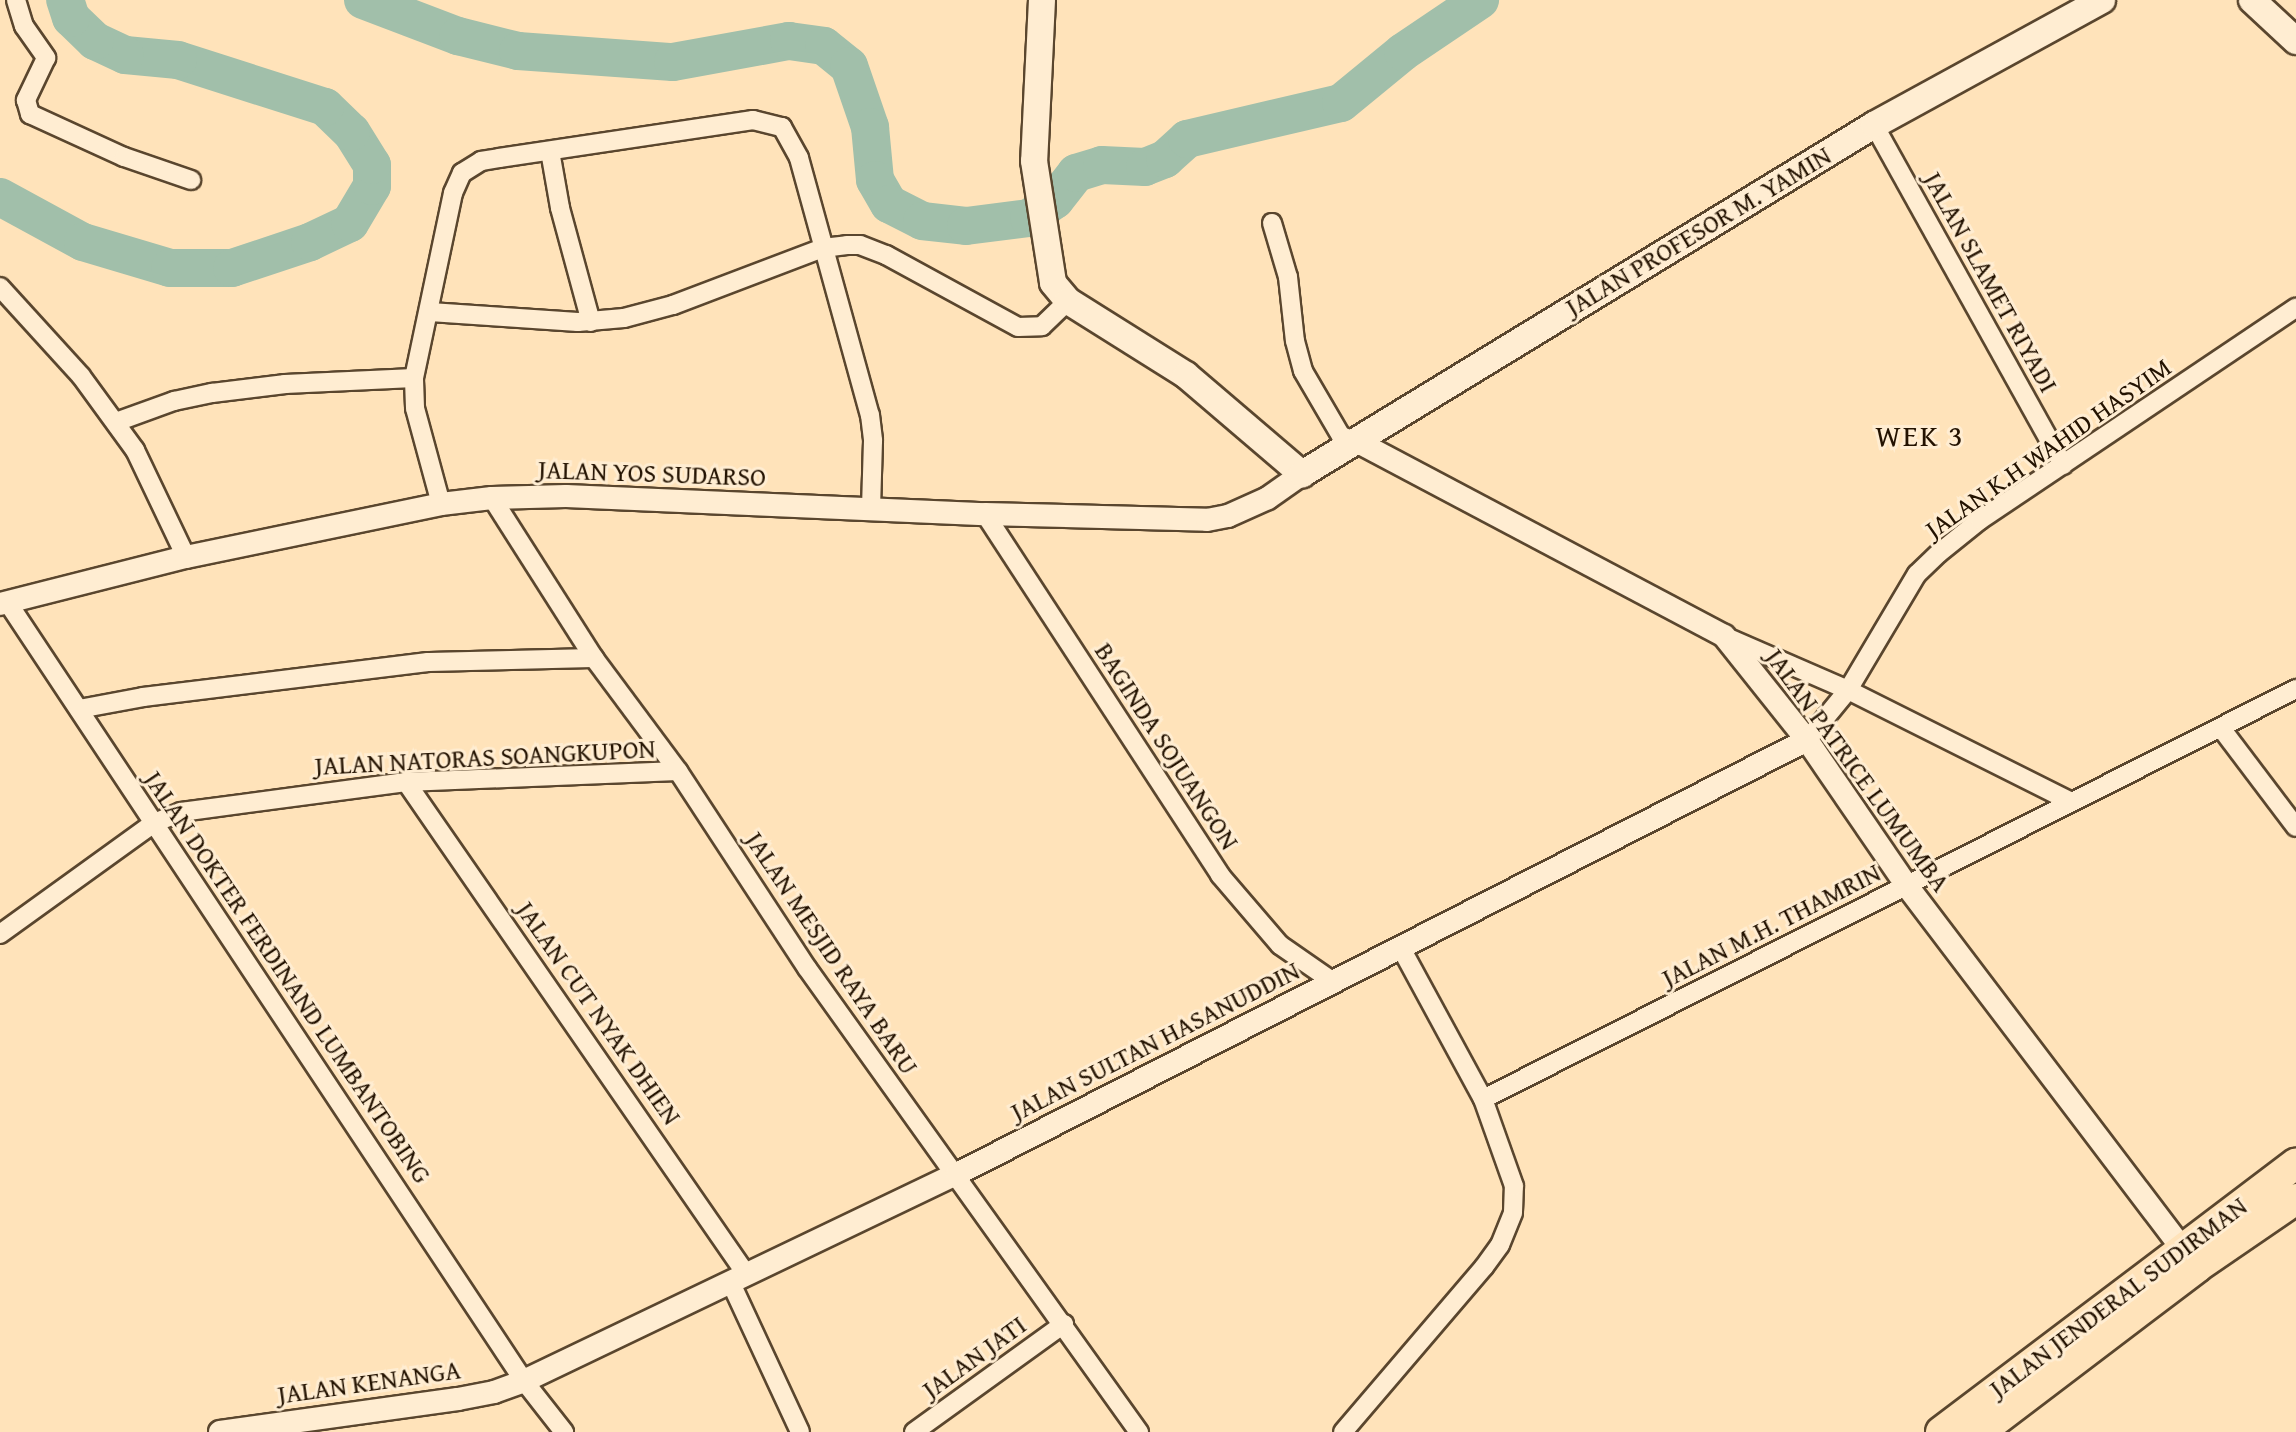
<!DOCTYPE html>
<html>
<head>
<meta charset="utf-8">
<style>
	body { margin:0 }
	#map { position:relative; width:2296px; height:1432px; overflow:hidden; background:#ffe3ba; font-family:"Gentium Book Plus",serif }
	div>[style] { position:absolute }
	.river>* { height:38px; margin:-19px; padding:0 19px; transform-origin:19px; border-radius:19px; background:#a1bfaa }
	.roads { filter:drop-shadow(2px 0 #5a462e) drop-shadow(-2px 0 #5a462e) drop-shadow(0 2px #5a462e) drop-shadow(0 -2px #5a462e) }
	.minor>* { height:18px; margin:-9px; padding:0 9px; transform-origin:9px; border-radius:9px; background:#ffedd2 }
	.tertiary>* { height:22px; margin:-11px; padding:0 11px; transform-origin:11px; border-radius:11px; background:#ffedd2 }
	.secondary>* { height:26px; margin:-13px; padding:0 13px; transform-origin:13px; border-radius:13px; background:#ffedd2 }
	.trunk>* { height:30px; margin:-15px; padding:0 15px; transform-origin:15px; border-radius:15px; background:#ffe3ba }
	span { translate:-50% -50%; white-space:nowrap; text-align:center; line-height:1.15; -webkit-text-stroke:6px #ffedd2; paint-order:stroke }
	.street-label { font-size:26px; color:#231200 }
	.quarter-label { font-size:30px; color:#231200; letter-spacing:2px }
</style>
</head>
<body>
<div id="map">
	<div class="river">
		<i style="left:363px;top:0;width:102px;rotate:20.8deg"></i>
		<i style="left:458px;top:36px;width:62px;rotate:14deg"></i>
		<i style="left:518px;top:51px;width:155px;rotate:4.1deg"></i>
		<i style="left:673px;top:62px;width:118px;rotate:-10.3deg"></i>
		<i style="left:789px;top:41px;width:35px;rotate:8deg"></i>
		<i style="left:824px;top:46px;width:32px;rotate:39deg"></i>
		<i style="left:849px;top:66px;width:65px;rotate:71deg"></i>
		<i style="left:870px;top:127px;width:53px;rotate:84.6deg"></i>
		<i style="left:875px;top:180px;width:28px;rotate:60deg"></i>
		<i style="left:889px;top:204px;width:37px;rotate:27deg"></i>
		<i style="left:922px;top:221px;width:44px;rotate:6.5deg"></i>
		<i style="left:966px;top:226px;width:64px;rotate:-7.2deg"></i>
		<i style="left:1029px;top:218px;width:32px;rotate:-35deg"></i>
		<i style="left:1055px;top:200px;width:34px;rotate:-52deg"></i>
		<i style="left:1076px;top:173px;width:27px;rotate:-17deg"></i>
		<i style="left:1102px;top:165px;width:43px;rotate:2.7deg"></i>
		<i style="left:1145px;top:167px;width:22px;rotate:-22deg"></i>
		<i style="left:1165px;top:159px;width:30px;rotate:-42deg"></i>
		<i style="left:1187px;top:139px;width:158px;rotate:-13.2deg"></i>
		<i style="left:1341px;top:103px;width:80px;rotate:-39.4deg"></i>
		<i style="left:1403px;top:52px;width:93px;rotate:-34deg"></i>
		<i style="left:0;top:197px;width:94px;rotate:28.5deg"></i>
		<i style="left:83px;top:242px;width:91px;rotate:16.6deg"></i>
		<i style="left:170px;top:268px;width:62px"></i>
		<i style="left:232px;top:268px;width:82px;rotate:-18.4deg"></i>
		<i style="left:310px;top:242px;width:44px;rotate:-25.4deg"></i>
		<i style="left:350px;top:223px;width:43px;rotate:-59.3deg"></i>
		<i style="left:372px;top:186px;width:21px;rotate:-90deg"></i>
		<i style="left:372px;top:165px;width:39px;rotate:-122deg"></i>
		<i style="left:351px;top:132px;width:36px;rotate:-136deg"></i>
		<i style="left:325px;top:107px;width:154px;rotate:-162.3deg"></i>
		<i style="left:178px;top:60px;width:53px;rotate:-174.6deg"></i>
		<i style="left:125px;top:55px;width:33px;rotate:-155deg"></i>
		<i style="left:95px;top:41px;width:33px;rotate:-136deg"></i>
		<i style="left:71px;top:18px;width:19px;rotate:-108deg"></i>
	</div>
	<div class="roads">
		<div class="minor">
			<i style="left:16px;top:0;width:27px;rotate:73deg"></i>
			<i style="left:24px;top:26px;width:39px;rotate:55deg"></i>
			<i style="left:46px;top:58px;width:47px;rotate:115.5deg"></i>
			<i style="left:26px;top:100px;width:15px;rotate:74deg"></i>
			<i style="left:30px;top:114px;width:103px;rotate:24.6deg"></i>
			<i style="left:124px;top:157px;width:71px;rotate:18.9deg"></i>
			<i style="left:1874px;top:125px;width:389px;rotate:60.9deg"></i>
			<i style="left:550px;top:151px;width:58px;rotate:80deg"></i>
			<i style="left:560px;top:208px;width:118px;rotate:74.8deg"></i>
			<i style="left:1272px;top:223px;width:56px;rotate:73.5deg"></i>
			<i style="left:1288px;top:277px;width:64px;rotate:83.8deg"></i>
			<i style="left:1295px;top:341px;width:31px;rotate:75deg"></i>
			<i style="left:1303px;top:371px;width:75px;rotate:59.7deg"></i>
			<i style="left:1341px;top:436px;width:18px;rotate:19deg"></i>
			<i style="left:0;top:287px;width:120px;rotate:47.7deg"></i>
			<i style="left:81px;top:376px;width:92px;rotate:53.9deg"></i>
			<i style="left:135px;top:450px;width:119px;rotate:64.5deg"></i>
			<i style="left:430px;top:312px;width:148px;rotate:3.9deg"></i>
			<i style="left:578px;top:322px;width:46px;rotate:-5deg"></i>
			<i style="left:624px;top:318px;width:51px;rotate:-14.9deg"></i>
			<i style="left:673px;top:305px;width:160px;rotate:-20.8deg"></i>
			<i style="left:823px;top:248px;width:24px;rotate:-7deg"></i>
			<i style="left:847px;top:245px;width:13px"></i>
			<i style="left:860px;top:245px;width:28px;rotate:21deg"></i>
			<i style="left:886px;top:255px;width:150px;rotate:28.6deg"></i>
			<i style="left:1018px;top:327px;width:24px;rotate:-2deg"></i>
			<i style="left:1042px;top:326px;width:36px;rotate:-44deg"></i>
			<i style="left:116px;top:422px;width:62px;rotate:-19.9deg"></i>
			<i style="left:174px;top:401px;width:39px;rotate:-12deg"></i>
			<i style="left:212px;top:393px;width:74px;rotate:-7deg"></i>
			<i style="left:285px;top:384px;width:129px;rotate:-2.7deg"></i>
			<i style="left:492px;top:498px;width:190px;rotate:57.5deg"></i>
			<i style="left:594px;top:658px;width:141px;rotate:53.4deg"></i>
			<i style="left:678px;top:771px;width:235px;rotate:56.8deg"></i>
			<i style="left:807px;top:968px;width:571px;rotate:54.42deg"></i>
			<i style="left:441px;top:504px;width:99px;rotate:-105.2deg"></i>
			<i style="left:415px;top:408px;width:30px;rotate:-92deg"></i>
			<i style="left:414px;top:378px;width:189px;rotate:-78.1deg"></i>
			<i style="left:453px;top:193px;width:22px;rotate:-66deg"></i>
			<i style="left:462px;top:173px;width:22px;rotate:-32deg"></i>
			<i style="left:481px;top:161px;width:18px;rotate:-9deg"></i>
			<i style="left:499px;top:158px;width:257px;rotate:-8.5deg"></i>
			<i style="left:753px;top:120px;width:30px;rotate:14deg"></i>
			<i style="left:782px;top:127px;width:35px;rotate:61deg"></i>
			<i style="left:799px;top:158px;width:267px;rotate:74.6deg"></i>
			<i style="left:870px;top:415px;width:26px;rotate:83deg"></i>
			<i style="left:873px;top:441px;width:68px;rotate:91.7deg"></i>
			<i style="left:985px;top:514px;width:431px;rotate:56.9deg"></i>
			<i style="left:1220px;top:875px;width:92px;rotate:49.4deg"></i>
			<i style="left:1280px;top:945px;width:63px;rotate:34.7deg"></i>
			<i style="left:8px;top:603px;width:934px;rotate:56.45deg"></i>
			<i style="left:524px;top:1381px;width:65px;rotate:51.9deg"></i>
			<i style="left:1724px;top:636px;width:135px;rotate:23.5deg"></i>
			<i style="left:1848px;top:690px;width:250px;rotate:26.6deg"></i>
			<i style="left:79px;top:709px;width:65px;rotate:-10.6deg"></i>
			<i style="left:143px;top:697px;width:287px;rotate:-7deg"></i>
			<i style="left:428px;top:662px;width:166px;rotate:-1.4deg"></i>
			<i style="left:2221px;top:728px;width:124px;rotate:52.9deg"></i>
			<i style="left:1807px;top:740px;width:65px;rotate:-50.6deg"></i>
			<i style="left:1848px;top:690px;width:135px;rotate:-59.3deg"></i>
			<i style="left:1917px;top:574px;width:30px;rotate:-44deg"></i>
			<i style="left:1939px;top:553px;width:53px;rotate:-38.8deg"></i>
			<i style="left:1980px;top:520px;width:381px;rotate:-33.9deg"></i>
			<i style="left:406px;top:782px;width:598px;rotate:55.35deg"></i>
			<i style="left:0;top:934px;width:190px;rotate:-35.8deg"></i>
			<i style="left:154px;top:823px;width:29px;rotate:-22deg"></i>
			<i style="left:181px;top:812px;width:227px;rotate:-7.6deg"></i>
			<i style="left:406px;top:782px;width:272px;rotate:-2.3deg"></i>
			<i style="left:1483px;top:1099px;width:911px;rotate:-26.76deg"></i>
			<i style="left:730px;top:1281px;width:166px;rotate:65.1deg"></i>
			<i style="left:914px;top:1432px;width:185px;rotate:-35.8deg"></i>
			<i style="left:1343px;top:1432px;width:217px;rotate:-49.5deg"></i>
			<i style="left:1484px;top:1267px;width:27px;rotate:-54deg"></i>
			<i style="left:1500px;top:1245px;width:35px;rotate:-68deg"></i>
			<i style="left:1513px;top:1212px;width:26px;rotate:-88deg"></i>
			<i style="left:1514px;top:1186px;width:92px;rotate:-109.6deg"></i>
			<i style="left:1483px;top:1099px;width:172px;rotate:-118.5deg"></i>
		</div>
		<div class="tertiary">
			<i style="left:1358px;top:442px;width:414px;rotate:27.9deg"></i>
			<i style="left:1724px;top:636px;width:133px;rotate:51.4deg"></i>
			<i style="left:1807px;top:740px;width:177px;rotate:55.6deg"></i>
			<i style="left:1907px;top:886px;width:470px;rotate:52.8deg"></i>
			<i style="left:0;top:604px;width:192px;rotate:-14.2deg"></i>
			<i style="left:186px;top:557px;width:260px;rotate:-11.7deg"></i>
			<i style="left:441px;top:504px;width:51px;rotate:-6.7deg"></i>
			<i style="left:492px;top:498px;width:74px;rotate:-1.5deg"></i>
			<i style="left:566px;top:496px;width:419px;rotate:2.5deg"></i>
			<i style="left:985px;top:514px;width:222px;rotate:1.5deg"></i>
			<i style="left:1207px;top:520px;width:21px;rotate:-11deg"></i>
			<i style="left:1228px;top:516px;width:44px;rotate:-24.2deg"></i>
			<i style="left:1268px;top:498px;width:42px;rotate:-35.2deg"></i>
			<i style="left:220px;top:1432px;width:240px;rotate:-7.9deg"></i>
			<i style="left:458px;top:1399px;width:37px;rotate:-11deg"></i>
			<i style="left:494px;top:1392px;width:32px;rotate:-20deg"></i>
			<i style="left:524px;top:1381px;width:480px;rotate:-25.6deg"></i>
			<i style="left:957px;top:1174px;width:954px;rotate:-27.05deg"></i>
		</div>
		<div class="secondary">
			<i style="left:1042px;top:0;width:161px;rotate:92.8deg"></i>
			<i style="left:1034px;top:161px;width:123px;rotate:81.1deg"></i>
			<i style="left:1053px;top:283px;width:23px;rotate:50deg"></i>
			<i style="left:1068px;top:301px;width:139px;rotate:32.1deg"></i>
			<i style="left:1186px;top:375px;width:153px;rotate:40.5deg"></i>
			<i style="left:1302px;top:474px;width:670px;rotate:-31.39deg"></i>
			<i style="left:1874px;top:125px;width:260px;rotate:-28.7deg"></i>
			<i style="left:2252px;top:0;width:60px;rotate:43deg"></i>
		</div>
		<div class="trunk">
			<i style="left:1941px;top:1432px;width:445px;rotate:-37.1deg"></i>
			<i style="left:1980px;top:1432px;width:273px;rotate:-37.2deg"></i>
			<i style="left:2197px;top:1267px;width:120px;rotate:-34.5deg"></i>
		</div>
	</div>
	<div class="street-label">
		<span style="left:1698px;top:231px;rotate:-31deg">JALAN PROFESOR M. YAMIN</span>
		<span style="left:1991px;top:282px;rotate:61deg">JALAN SLAMET RIYADI</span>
		<span style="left:2048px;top:448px;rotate:-35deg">JALAN K.H WAHID HASYIM</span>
		<span style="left:652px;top:473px;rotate:2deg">JALAN YOS SUDARSO</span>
		<span style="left:1167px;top:746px;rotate:57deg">BAGINDA SOJUANGON</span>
		<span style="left:485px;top:757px;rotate:-3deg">JALAN NATORAS SOANGKUPON</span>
		<span style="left:1858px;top:770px;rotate:54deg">JALAN PATRICE LUMUMBA</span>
		<span style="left:1771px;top:925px;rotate:-27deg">JALAN M.H. THAMRIN</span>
		<span style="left:832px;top:953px;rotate:56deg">JALAN MESJID RAYA BARU</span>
		<span style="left:288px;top:977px;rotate:56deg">JALAN DOKTER FERDINAND LUMBANTOBING</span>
		<span style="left:599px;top:1013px;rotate:55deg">JALAN CUT NYAK DHIEN</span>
		<span style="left:1155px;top:1041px;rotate:-27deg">JALAN SULTAN HASANUDDIN</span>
		<span style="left:2118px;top:1297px;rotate:-37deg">JALAN JENDERAL SUDIRMAN</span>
		<span style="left:974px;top:1357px;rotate:-36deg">JALAN JATI</span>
		<span style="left:369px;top:1382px;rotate:-8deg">JALAN KENANGA</span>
	</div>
	<div class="quarter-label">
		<span style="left:1920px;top:435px">WEK 3</span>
	</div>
</div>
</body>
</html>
